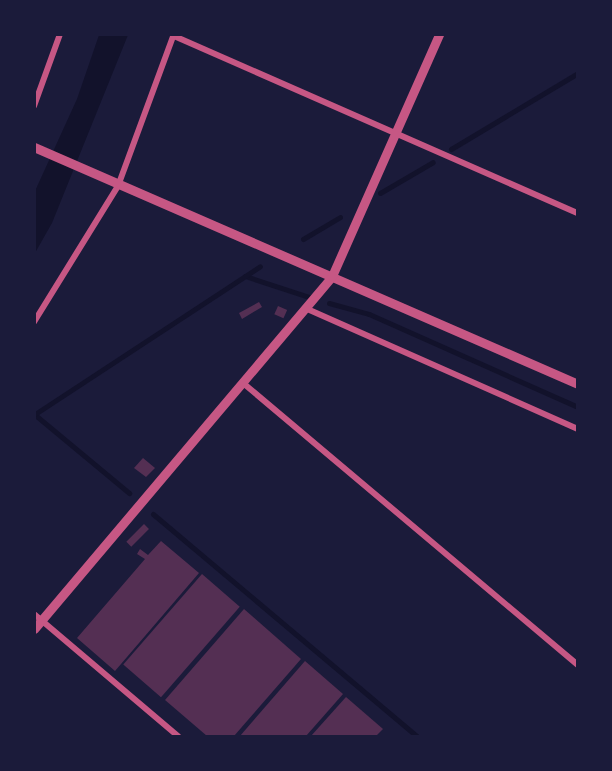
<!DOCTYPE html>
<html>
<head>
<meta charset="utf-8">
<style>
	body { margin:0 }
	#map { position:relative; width:612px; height:771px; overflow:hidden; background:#1b1b3a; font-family:"Work Sans",sans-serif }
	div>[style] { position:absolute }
	.water>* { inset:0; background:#12122b }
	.stream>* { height:5px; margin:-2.5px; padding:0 2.5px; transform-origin:2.5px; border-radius:2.5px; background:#12122b }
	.building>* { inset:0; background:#542f53; transform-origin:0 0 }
	.minor>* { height:6px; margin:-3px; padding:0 3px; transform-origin:3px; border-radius:3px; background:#c65784 }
	.tertiary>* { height:9px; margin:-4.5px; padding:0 4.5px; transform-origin:4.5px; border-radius:4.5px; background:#c65784 }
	span { translate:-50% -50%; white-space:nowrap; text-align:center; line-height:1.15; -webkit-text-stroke:4.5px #1b1b3a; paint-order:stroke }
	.frame { position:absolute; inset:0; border:36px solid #1b1b3a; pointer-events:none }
</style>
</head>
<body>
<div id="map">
	<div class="water">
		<i style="clip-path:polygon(99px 35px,128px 35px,52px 223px,35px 253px,35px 191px,77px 99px)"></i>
	</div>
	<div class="stream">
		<i style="left:451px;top:149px;width:148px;rotate:-30.9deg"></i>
		<i style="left:380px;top:193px;width:61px;rotate:-30.3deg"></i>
		<i style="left:303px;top:239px;width:43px;rotate:-30.7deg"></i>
		<i style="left:245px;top:276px;width:67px;rotate:18.2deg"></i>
		<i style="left:329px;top:303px;width:41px;rotate:15.4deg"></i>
		<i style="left:369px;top:314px;width:229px;rotate:24deg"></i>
		<i style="left:34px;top:414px;width:124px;rotate:39.7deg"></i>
		<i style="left:35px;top:414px;width:269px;rotate:-33.3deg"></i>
		<i style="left:153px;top:514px;width:345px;rotate:40.1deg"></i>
	</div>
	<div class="building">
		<i style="clip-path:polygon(259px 302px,262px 307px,242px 319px,239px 313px)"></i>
		<i style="left:278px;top:306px;width:10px;height:9px;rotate:24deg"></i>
		<i style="clip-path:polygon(143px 458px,155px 468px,146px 477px,134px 468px)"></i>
		<i style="left:144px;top:524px;width:7px;height:25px;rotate:45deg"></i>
		<i style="clip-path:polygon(161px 541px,199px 573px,115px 671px,77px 638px,145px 559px,137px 554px,140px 549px,148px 555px)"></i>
		<i style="left:202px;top:574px;width:50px;height:120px;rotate:41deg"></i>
		<i style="clip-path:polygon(244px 609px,301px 659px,234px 736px,207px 736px,165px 700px)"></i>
		<i style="clip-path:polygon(305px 661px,343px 694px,306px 736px,240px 736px)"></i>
		<i style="clip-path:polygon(346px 697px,383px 729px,376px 736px,311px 736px)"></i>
	</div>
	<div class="minor">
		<i style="left:174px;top:36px;width:441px;rotate:23.7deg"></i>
		<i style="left:34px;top:106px;width:77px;rotate:-70.1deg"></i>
		<i style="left:305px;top:308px;width:299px;rotate:23.9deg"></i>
		<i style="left:34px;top:322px;width:160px;rotate:-58.3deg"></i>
		<i style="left:118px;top:186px;width:162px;rotate:-69.8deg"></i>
		<i style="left:243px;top:383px;width:438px;rotate:40.1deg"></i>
		<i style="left:34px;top:614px;width:189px;rotate:40.3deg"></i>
	</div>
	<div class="tertiary">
		<i style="left:34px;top:147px;width:593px;rotate:23.54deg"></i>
		<i style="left:34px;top:629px;width:462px;rotate:-49.8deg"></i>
		<i style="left:332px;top:276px;width:265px;rotate:-66.1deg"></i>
	</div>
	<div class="frame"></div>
</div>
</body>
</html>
